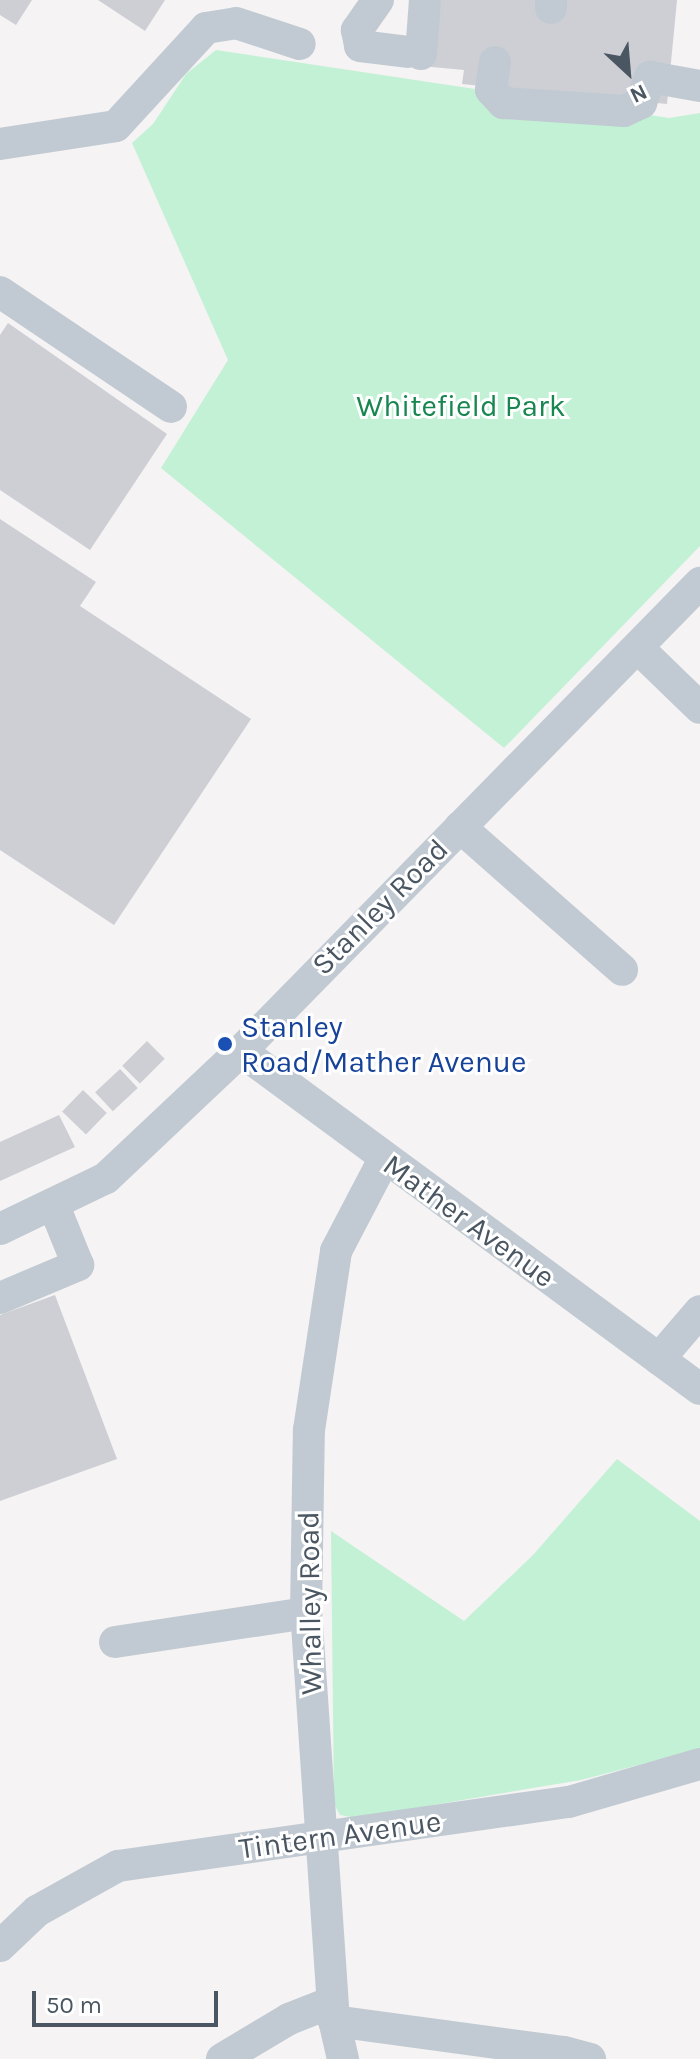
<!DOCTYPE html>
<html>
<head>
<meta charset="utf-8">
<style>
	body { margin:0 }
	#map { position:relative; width:700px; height:2059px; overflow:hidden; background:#f5f3f3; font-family:Karla,sans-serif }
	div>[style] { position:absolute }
	.green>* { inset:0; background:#c3f1d5 }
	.building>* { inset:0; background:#cdcfd5; transform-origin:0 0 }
	.minor>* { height:32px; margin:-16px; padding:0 16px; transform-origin:16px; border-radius:16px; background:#c1cad2 }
	.dots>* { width:22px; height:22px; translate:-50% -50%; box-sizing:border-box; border:4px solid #fff; border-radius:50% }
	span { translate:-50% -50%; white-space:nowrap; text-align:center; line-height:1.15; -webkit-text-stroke:6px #fff; paint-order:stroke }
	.park-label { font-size:30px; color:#17864f }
	.street-label { font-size:30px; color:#4a5661 }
	.transit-label { font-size:30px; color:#164399 }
	.left { translate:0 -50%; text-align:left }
	.north { position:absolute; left:588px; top:32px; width:80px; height:80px; -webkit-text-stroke:6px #fff; paint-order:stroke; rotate:154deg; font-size:22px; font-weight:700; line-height:32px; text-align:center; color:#4a5661 }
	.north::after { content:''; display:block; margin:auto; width:28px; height:36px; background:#4a5661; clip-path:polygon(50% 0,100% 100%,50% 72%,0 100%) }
	.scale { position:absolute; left:32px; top:1991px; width:186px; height:36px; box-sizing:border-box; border:4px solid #4a5661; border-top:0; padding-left:10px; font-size:24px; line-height:28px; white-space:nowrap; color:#4a5661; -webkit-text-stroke:6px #fff; paint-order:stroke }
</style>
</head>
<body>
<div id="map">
	<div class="green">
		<i style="clip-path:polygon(216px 50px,669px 118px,700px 113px,700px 546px,504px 748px,161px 468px,228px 360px,132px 143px,153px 124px,186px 74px)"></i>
		<i style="clip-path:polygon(617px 1459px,700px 1521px,700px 1749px,581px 1780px,356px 1818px,340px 1815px,334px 1804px,331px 1531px,464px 1621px,533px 1555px)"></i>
	</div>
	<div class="building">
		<i style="clip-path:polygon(0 0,32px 0,16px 25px,0 15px)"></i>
		<i style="clip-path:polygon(98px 0,165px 0,145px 31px)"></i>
		<i style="clip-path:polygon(416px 0,677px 0,667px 104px,462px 84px,464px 70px,410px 65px)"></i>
		<i style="clip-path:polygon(8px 323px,167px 434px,90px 550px,0 490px,0 335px)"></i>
		<i style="clip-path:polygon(0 519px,96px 582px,80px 606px,251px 719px,114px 925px,0 850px)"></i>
		<i style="left:147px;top:1041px;width:25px;height:35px;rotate:45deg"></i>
		<i style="left:120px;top:1069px;width:26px;height:34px;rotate:47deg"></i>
		<i style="left:83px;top:1090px;width:33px;height:30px;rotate:44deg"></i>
		<i style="clip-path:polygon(59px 1115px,75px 1147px,0 1181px,0 1142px)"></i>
		<i style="clip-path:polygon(55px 1295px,117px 1459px,0 1501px,0 1315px)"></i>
	</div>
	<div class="minor">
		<i style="left:378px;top:0;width:37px;rotate:125deg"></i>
		<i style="left:357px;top:30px;width:16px;rotate:79deg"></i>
		<i style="left:360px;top:46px;width:48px;rotate:7.1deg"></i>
		<i style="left:551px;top:8px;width:8px;rotate:-90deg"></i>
		<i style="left:421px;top:54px;width:54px;rotate:-85.8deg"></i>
		<i style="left:495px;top:62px;width:28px;rotate:98deg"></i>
		<i style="left:491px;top:90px;width:18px;rotate:47deg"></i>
		<i style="left:503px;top:103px;width:121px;rotate:3.8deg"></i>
		<i style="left:624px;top:111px;width:19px;rotate:-25deg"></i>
		<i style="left:641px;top:103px;width:28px;rotate:-71deg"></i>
		<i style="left:650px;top:77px;width:51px;rotate:10.2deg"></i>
		<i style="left:0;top:144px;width:117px;rotate:-8.8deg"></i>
		<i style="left:116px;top:126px;width:133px;rotate:-47.4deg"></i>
		<i style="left:206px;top:28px;width:30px;rotate:-9deg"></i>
		<i style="left:236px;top:23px;width:67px;rotate:18.2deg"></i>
		<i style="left:0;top:292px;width:206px;rotate:33.9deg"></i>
		<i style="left:638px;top:648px;width:86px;rotate:44.1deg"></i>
		<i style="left:460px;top:827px;width:216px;rotate:41.4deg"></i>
		<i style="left:241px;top:1051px;width:570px;rotate:36.37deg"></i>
		<i style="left:0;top:1229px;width:118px;rotate:-25.7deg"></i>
		<i style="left:106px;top:1178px;width:185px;rotate:-43.3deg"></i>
		<i style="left:241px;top:1051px;width:656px;rotate:-45.56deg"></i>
		<i style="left:0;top:1298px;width:85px;rotate:-22.9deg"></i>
		<i style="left:78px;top:1265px;width:64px;rotate:-112.1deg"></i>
		<i style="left:659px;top:1359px;width:63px;rotate:-49.5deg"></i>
		<i style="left:115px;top:1642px;width:193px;rotate:-8.6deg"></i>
		<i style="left:0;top:1946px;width:51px;rotate:-43.4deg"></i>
		<i style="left:37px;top:1911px;width:93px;rotate:-29.1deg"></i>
		<i style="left:118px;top:1866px;width:456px;rotate:-8.1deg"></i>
		<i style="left:569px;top:1802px;width:136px;rotate:-16.2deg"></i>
		<i style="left:334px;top:2021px;width:232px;rotate:7.7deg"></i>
		<i style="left:564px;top:2052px;width:27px;rotate:15deg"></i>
		<i style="left:222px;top:2059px;width:78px;rotate:-30.8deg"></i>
		<i style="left:289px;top:2019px;width:46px;rotate:-21.6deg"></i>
		<i style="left:343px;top:2059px;width:39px;rotate:-103deg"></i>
		<i style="left:334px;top:2021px;width:409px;rotate:-93.9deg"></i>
		<i style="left:306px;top:1613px;width:183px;rotate:-89.1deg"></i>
		<i style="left:309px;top:1430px;width:181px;rotate:-81.4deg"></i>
		<i style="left:336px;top:1251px;width:104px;rotate:-62.4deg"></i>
	</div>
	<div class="dots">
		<i style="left:225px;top:1044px;background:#1a4fb4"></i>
	</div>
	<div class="park-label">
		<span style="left:461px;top:406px">Whitefield Park</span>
	</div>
	<div class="street-label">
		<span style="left:380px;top:907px;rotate:-45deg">Stanley Road</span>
		<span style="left:469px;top:1221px;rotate:36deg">Mather Avenue</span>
		<span style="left:310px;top:1603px;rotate:-91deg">Whalley Road</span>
		<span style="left:340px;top:1835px;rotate:-8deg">Tintern Avenue</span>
	</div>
	<div class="transit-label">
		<span class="left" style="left:241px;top:1044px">Stanley<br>Road/Mather Avenue</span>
	</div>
	<div class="north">N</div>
	<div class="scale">50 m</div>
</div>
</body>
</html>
